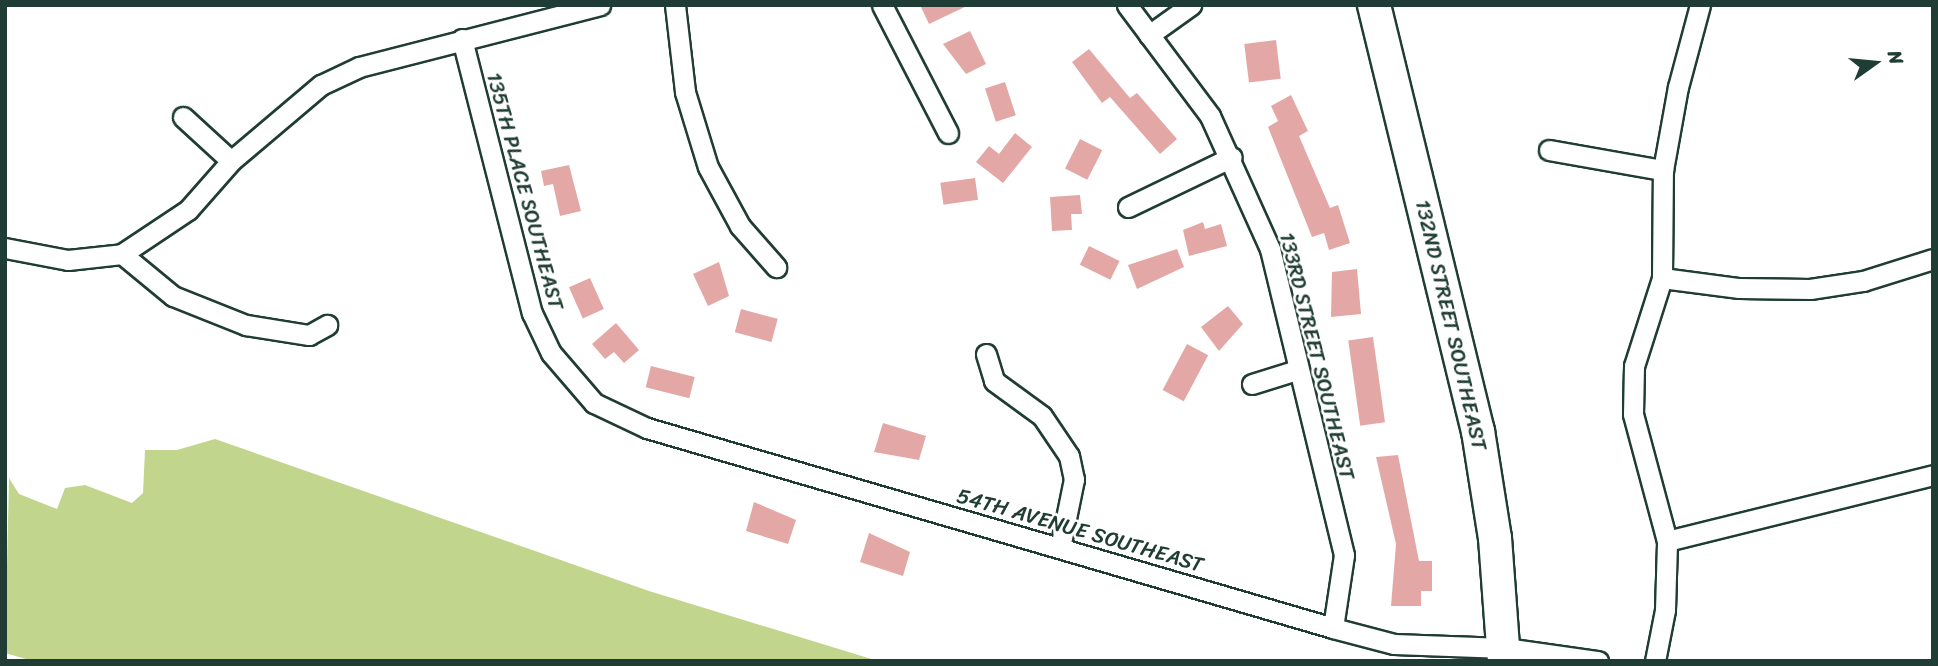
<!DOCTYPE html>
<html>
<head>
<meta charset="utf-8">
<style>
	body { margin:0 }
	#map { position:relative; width:1938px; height:666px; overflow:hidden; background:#fff; font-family:Sriracha,sans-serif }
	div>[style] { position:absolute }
	.green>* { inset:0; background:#c1d68c }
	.building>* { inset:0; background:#e3a8a5; transform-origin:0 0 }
	.roads { filter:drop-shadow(2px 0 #1f3d34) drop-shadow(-2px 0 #1f3d34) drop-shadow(0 2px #1f3d34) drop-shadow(0 -2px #1f3d34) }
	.minor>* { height:19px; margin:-9.5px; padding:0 9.5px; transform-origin:9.5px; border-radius:9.5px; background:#fff }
	.primary>* { height:32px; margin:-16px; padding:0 16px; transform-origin:16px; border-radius:16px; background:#fff }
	span { translate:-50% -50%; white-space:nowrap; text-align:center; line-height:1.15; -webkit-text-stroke:5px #fff; paint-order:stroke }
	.street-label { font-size:21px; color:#1f3d34 }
	.frame { position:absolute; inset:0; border:7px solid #1f3d34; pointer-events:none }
	.north { position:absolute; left:1840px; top:28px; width:70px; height:70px; -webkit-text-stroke:5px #fff; paint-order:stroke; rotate:75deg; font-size:19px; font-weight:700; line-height:28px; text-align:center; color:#1f3d34 }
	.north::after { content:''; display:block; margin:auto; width:24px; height:32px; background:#1f3d34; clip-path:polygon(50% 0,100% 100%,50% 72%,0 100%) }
</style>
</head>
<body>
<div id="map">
	<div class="green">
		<i style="clip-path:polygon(215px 439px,649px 591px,878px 661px,33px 661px,5px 653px,9px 478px,19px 494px,57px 509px,65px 488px,85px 485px,132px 503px,143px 493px,145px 450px,177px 450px)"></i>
	</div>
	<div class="building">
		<i style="clip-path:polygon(920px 5px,969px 5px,929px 24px)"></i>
		<i style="clip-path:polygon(970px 31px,986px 64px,966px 74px,943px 44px)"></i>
		<i style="left:1276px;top:40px;width:39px;height:32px;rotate:83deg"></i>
		<i style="clip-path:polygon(1089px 49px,1130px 98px,1137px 93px,1177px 139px,1160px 154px,1110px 97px,1102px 103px,1072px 62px)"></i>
		<i style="left:1005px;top:82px;width:35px;height:21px;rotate:72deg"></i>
		<i style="clip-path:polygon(1291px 95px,1308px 131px,1299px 136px,1330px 208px,1338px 205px,1350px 243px,1329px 250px,1324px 233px,1312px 237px,1268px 127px,1278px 121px,1271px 106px)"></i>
		<i style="clip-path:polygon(1015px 133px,1032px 147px,1003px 183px,976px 162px,989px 146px,999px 154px)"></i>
		<i style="left:1080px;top:139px;width:25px;height:33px;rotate:27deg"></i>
		<i style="clip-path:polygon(569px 165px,581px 211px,560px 216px,553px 184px,544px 186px,541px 171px)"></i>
		<i style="left:975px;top:178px;width:22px;height:35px;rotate:82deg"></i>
		<i style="clip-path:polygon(1080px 195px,1082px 214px,1071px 214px,1072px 230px,1052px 231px,1050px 197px)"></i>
		<i style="clip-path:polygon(1203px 222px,1205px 229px,1221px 224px,1227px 246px,1189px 256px,1183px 230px)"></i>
		<i style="left:1089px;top:246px;width:34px;height:21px;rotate:26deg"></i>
		<i style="clip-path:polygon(1177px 249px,1184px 267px,1137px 289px,1128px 265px)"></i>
		<i style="clip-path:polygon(719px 262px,729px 296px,708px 306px,693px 274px)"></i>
		<i style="clip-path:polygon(1357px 269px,1361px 314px,1331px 317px,1332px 272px)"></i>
		<i style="left:590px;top:278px;width:34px;height:23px;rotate:66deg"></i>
		<i style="clip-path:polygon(1228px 306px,1243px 324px,1219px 351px,1201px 327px)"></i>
		<i style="left:741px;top:309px;width:38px;height:24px;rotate:15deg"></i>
		<i style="clip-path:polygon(616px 323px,639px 350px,624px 363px,614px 352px,605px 359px,592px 344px)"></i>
		<i style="left:1373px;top:337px;width:86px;height:25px;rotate:82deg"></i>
		<i style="left:1187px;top:344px;width:24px;height:52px;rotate:28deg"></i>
		<i style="left:651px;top:366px;width:45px;height:22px;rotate:14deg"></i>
		<i style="clip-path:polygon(883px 423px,926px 436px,919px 460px,874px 452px)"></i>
		<i style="clip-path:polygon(1398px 455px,1419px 561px,1432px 561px,1432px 591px,1421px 591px,1421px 606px,1391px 606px,1396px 544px,1376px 457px)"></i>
		<i style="clip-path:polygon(754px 502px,796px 520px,788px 544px,746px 531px)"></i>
		<i style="clip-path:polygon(869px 533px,910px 552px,903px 576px,860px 562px)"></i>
	</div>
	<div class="roads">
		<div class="minor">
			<i style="left:675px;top:5px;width:88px;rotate:83.4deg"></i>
			<i style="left:685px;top:92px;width:78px;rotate:73deg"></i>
			<i style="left:708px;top:167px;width:67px;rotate:61.5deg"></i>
			<i style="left:740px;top:226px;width:55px;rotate:48.7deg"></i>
			<i style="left:882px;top:5px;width:144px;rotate:62.7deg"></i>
			<i style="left:1127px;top:5px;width:139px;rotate:53.2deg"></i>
			<i style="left:1210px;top:116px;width:146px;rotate:65.7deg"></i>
			<i style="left:1270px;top:249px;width:315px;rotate:76.4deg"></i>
			<i style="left:1344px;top:555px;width:74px;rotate:98.6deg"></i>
			<i style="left:1149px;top:35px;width:52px;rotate:-35.5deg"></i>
			<i style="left:462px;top:39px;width:283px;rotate:75.7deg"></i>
			<i style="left:532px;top:313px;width:44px;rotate:64.6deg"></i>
			<i style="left:551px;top:353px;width:66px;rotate:49.3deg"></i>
			<i style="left:594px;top:403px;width:59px;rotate:25.3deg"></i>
			<i style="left:647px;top:428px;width:715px;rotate:16.25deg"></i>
			<i style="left:1333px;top:628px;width:63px;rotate:14.7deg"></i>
			<i style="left:1394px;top:644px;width:111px;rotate:2.1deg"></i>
			<i style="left:1505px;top:648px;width:94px;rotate:8deg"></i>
			<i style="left:183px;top:117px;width:65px;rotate:42.5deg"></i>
			<i style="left:1549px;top:150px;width:116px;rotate:10deg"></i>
			<i style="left:1128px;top:207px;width:115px;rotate:-25.7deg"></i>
			<i style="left:5px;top:248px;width:64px;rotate:10.8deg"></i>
			<i style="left:68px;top:260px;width:54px;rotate:-6.3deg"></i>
			<i style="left:122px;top:254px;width:79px;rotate:-33.7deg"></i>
			<i style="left:188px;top:210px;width:65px;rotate:-48.7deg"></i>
			<i style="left:231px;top:161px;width:118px;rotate:-40.2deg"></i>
			<i style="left:321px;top:85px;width:42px;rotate:-25.3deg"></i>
			<i style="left:359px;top:67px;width:249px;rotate:-14.4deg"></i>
			<i style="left:122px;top:254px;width:66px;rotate:39.5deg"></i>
			<i style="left:173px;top:296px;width:79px;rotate:21.7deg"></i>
			<i style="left:246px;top:325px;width:64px;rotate:9deg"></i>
			<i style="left:309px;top:335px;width:21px;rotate:-29deg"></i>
			<i style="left:1662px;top:278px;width:78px;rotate:7.4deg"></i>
			<i style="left:1739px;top:288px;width:71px;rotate:0.8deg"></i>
			<i style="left:1810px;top:289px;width:54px;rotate:-8.6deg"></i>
			<i style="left:1863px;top:281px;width:73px;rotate:-17.4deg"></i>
			<i style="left:986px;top:354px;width:28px;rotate:73deg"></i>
			<i style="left:994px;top:381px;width:59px;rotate:36.1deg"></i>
			<i style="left:1042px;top:416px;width:48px;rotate:56deg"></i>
			<i style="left:1069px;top:456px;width:24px;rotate:78deg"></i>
			<i style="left:1074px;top:479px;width:70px;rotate:101.5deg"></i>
			<i style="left:1252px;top:384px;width:47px;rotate:-17.3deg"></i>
			<i style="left:1667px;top:541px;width:274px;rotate:-13.9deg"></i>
			<i style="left:1655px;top:661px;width:52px;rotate:-78.9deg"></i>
			<i style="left:1665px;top:610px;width:69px;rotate:-88.3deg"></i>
			<i style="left:1667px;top:541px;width:131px;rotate:-105deg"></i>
			<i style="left:1633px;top:414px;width:48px;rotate:-88.8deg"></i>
			<i style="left:1634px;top:366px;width:92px;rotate:-72.3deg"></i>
			<i style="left:1662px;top:278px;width:108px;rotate:-89.5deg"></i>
			<i style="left:1663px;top:170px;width:84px;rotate:-79.8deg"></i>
			<i style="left:1678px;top:87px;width:85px;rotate:-75deg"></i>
		</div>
		<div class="primary">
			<i style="left:1374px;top:5px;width:439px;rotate:76.3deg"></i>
			<i style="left:1478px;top:431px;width:108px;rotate:81deg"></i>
			<i style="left:1495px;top:538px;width:123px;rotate:85.8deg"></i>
		</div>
	</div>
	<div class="street-label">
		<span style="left:525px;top:191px;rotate:75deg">135TH PLACE SOUTHEAST</span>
		<span style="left:1451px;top:325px;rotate:77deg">132ND STREET SOUTHEAST</span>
		<span style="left:1317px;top:356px;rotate:76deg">133RD STREET SOUTHEAST</span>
		<span style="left:1080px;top:530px;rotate:16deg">54TH AVENUE SOUTHEAST</span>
	</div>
	<div class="frame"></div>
	<div class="north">N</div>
</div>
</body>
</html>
